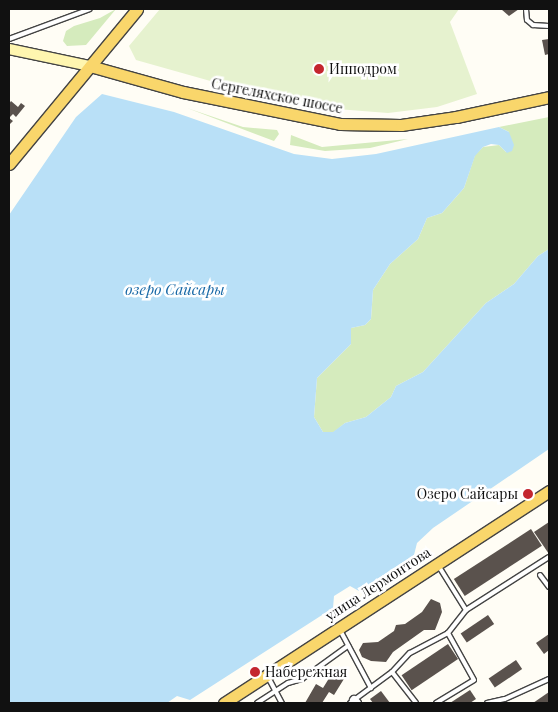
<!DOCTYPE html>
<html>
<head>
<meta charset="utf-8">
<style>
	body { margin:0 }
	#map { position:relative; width:558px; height:712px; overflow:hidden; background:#fffdf5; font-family:"Playfair Display",serif }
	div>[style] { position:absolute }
	.green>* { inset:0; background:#d5ebbd }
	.pitch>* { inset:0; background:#e6f2cf }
	.water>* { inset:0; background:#b9e0f7 }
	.building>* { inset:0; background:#5a524d; transform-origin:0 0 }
	.roads { filter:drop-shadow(1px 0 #444) drop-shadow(-1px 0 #444) drop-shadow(0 1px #444) drop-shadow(0 -1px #444) }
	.lane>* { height:4px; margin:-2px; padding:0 2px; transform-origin:2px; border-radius:2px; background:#fff }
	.street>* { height:8px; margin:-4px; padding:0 4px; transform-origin:4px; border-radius:4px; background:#fff }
	.secondary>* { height:10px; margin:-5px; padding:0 5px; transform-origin:5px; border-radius:5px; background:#fff6b0 }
	.primary>* { height:11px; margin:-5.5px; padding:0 5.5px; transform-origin:5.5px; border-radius:5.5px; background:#f9d66b }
	.dots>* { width:14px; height:14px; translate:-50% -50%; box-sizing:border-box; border:2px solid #fff; border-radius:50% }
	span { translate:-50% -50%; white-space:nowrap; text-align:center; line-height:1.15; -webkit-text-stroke:5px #fff; paint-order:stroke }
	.poi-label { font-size:14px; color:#111 }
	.left { translate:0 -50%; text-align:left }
	.right { translate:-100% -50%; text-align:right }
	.street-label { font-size:14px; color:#111 }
	.water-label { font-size:15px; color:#1768a6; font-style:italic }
	.frame { position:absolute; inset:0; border:10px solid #111; pointer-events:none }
</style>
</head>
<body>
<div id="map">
	<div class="green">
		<i style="clip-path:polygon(116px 9px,86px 45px,67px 46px,63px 41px,66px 31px,74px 26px,100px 18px)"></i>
		<i style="clip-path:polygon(187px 108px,243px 127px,277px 130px,279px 134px,274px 141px)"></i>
		<i style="clip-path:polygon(549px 117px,549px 249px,538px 256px,514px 284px,486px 303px,423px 372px,396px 386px,391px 397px,366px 417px,345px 423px,334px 432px,323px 432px,314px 417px,317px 378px,351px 344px,351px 328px,365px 325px,371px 319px,373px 290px,390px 264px,418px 239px,427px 218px,442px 213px,464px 188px,475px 155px,483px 147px,499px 145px,506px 152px,509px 132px,499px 127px)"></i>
		<i style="clip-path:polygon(291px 135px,322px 147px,408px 139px,370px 148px,325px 151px,290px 145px)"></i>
	</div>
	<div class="pitch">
		<i style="clip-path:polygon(160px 9px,459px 9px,450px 22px,477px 94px,437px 107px,388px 113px,324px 108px,253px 93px,136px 60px,129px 46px)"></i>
	</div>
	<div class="water">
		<i style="clip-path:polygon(102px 94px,174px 112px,294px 154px,332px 159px,376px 154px,499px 127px,509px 132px,514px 145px,512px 151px,507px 153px,499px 145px,491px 144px,483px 147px,475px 156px,464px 188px,442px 213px,427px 218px,418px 239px,390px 264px,373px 290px,371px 319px,365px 325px,351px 328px,351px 344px,317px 378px,314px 417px,323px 432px,333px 432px,345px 423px,366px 417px,391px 397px,396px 386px,423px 372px,486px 303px,514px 284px,538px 256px,549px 249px,549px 449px,433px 528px,417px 543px,414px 555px,359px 591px,350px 586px,334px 596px,333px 608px,190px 700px,177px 696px,167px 703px,9px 703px,9px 215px,76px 117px)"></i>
	</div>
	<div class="building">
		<i style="clip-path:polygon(501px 9px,519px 9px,509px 16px)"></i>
		<i style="clip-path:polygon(549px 39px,549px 54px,545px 55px,542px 40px)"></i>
		<i style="clip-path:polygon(11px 101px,18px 107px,21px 103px,25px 106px,16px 117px,13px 114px,9px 118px,13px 121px,9px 125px,9px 104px)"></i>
		<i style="clip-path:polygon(549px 522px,549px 554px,534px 532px)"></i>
		<i style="left:531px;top:529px;width:20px;height:92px;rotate:57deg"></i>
		<i style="clip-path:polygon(431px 599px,440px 603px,442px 612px,435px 630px,424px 630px,393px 652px,386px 662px,371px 661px,362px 657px,359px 650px,363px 643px,378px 642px,394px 631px,396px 625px,405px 624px,422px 612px)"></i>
		<i style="left:488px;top:615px;width:11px;height:33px;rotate:56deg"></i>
		<i style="clip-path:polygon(549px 634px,549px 650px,544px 654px,536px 643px)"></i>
		<i style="left:448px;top:644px;width:18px;height:56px;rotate:56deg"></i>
		<i style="left:516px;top:660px;width:11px;height:33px;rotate:56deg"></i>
		<i style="clip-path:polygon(336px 667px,347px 674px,334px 695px,329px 692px,322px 703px,305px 703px,316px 684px,323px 688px)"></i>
		<i style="clip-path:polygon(470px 690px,476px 699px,470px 703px,450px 703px)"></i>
		<i style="clip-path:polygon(381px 691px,390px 703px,373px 703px,370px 699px)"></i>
		<i style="clip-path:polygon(549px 692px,549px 703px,533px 703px)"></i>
	</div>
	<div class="roads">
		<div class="lane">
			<i style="left:526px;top:9px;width:11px;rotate:85deg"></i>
			<i style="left:527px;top:20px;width:8px;rotate:40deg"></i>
			<i style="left:533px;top:25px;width:16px;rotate:4deg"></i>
			<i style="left:9px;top:39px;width:86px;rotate:-20.3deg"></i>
			<i style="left:438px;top:565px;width:53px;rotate:58.1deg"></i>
			<i style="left:540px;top:575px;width:15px;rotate:53deg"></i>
			<i style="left:340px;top:630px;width:66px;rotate:61.9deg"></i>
			<i style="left:392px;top:672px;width:39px;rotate:52deg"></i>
			<i style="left:268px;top:677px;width:30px;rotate:62deg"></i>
			<i style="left:257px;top:703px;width:37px;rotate:-33deg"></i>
			<i style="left:288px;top:683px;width:15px;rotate:-16deg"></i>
			<i style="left:302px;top:679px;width:57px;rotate:-35.7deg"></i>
			<i style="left:350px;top:703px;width:52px;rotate:-36.4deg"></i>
			<i style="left:392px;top:672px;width:26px;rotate:-47deg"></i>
			<i style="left:410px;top:653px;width:43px;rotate:-27.8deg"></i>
			<i style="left:448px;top:633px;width:29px;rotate:-52deg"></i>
			<i style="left:466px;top:610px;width:98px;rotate:-32.6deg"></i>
			<i style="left:436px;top:703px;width:44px;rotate:-31.2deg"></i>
			<i style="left:474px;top:680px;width:54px;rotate:-119deg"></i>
			<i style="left:487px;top:703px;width:18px;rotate:-13deg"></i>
			<i style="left:505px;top:699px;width:48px;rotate:-24.4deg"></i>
		</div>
		<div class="street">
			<i style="left:354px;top:700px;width:4px;rotate:45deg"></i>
		</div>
		<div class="secondary">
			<i style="left:9px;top:49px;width:83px;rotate:11.9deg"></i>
		</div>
		<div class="primary">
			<i style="left:90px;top:66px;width:97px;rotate:15.6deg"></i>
			<i style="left:183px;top:92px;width:160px;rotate:11.5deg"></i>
			<i style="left:340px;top:124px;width:61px;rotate:0.9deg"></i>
			<i style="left:401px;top:125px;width:56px;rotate:-8.3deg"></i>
			<i style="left:456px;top:117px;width:95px;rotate:-12.1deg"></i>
			<i style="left:9px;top:164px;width:201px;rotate:-50.4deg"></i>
			<i style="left:224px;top:703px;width:388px;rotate:-33.1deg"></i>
		</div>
	</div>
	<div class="dots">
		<i style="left:319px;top:69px;background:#c4262e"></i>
		<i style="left:528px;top:494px;background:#c4262e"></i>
		<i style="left:255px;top:672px;background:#c4262e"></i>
	</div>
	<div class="poi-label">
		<span class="left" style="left:329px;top:69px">Ипподром</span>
		<span class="right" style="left:518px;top:494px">Озеро Сайсары</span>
		<span class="left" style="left:265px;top:672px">Набережная</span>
	</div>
	<div class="street-label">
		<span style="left:277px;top:96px;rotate:11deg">Сергеляхское шоссе</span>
		<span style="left:378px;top:584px;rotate:-33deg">улица Лермонтова</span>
	</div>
	<div class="water-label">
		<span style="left:175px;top:290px">озеро Сайсары</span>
	</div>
	<div class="frame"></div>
</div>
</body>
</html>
